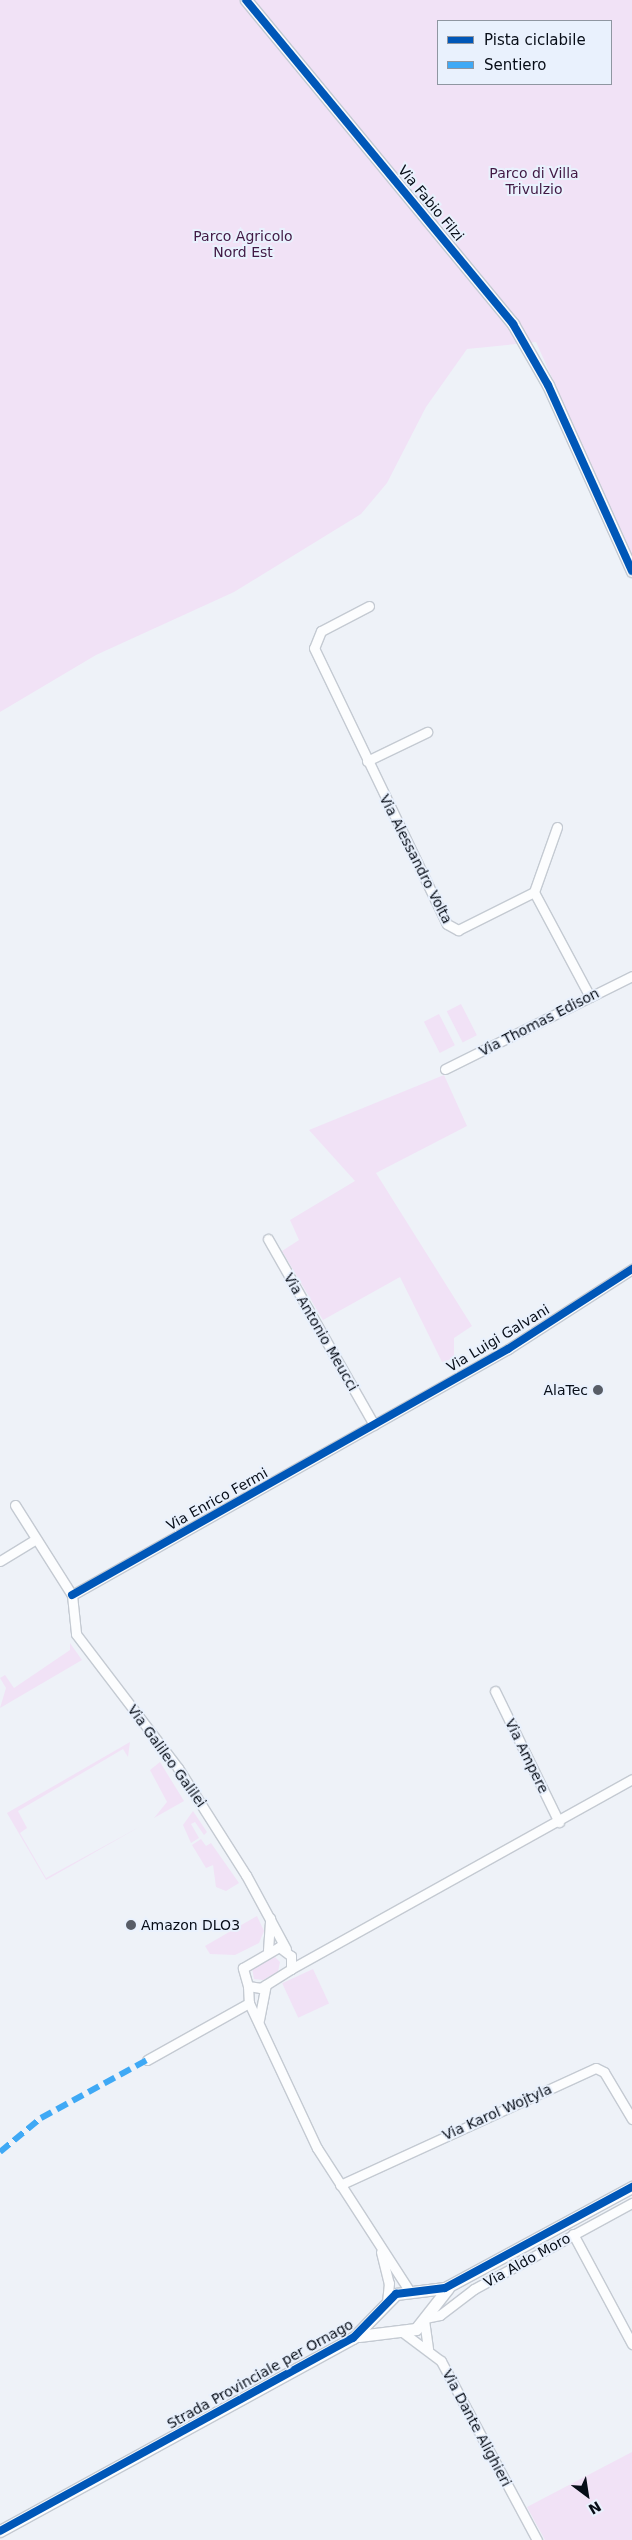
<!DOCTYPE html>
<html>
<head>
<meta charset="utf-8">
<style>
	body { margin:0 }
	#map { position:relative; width:632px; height:2540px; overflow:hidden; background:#eef2f8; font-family:"DejaVu Sans",sans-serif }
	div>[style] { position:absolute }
	.green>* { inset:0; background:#f1e2f6; transform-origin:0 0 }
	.roads { filter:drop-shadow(1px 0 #c4cad2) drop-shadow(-1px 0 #c4cad2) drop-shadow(0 1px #c4cad2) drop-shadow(0 -1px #c4cad2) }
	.street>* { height:9px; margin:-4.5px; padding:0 4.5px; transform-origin:4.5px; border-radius:4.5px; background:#fcfdfe }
	.secondary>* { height:11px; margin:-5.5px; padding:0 5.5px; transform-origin:5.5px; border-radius:5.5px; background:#fcfdfe }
	.quiet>* { height:6px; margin-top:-3px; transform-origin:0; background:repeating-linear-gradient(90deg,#3fa9f5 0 12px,transparent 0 18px) }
	.cycleway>* { height:8px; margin:-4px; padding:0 4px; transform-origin:4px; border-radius:4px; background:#0057b8 }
	.dots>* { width:14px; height:14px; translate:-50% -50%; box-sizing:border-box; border:2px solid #e9f1fd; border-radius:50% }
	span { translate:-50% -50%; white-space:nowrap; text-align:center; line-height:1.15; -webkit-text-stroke:4px #e9f1fd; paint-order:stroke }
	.park-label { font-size:14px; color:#411944 }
	.street-label { font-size:14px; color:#070d17 }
	.poi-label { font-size:14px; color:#070d17 }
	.right { translate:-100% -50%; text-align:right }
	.left { translate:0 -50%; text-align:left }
	.legend { position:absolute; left:437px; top:20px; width:175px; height:65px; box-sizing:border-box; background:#e9f1fd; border:1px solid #8f96a1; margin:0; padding:6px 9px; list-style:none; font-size:15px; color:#070d17 }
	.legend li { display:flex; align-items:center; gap:10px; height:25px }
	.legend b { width:25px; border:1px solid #8f96a1 }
	.north { position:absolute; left:562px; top:2470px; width:50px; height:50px; -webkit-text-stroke:4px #e9f1fd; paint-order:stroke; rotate:149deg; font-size:14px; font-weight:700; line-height:20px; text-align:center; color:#070d17 }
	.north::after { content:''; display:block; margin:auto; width:18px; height:22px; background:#070d17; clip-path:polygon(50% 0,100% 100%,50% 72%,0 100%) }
</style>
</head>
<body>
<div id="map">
	<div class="green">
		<i style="clip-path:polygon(evenodd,0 0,632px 0,632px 556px,536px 342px,467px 349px,426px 407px,387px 483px,361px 514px,234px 592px,96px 655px,0 712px,0 0,438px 21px,611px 21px,611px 84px,438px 84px,438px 21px)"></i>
		<i style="left:461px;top:1004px;width:35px;height:16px;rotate:63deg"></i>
		<i style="left:439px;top:1014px;width:35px;height:17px;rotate:63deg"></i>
		<i style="clip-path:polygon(444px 1075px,467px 1126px,376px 1173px,472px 1326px,454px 1338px,454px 1358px,442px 1362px,400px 1277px,323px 1320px,282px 1251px,299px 1240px,290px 1220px,355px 1181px,309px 1130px)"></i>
		<i style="clip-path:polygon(70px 1643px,82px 1660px,0 1708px,6px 1688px,0 1678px,5px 1675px,14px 1688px,70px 1650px)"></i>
		<i style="clip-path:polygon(130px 1742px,128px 1757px,123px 1749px,18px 1811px,27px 1828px,20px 1833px,46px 1878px,141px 1826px,46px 1880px,7px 1813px)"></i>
		<i style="clip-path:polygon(160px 1762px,184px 1801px,154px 1818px,167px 1802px,150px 1770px)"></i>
		<i style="clip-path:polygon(193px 1811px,207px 1832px,204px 1835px,195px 1822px,191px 1824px,199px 1838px,191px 1843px,183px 1825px)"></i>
		<i style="clip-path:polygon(201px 1839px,206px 1846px,211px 1843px,239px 1883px,226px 1891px,216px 1887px,213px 1865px,206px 1868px,192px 1845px)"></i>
		<i style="clip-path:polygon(257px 1916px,264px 1931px,259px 1943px,235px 1955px,210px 1954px,205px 1946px)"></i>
		<i style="clip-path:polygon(274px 1956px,280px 1962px,278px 1972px,263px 1980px,254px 1979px,252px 1968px)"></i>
		<i style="left:313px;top:1969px;width:38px;height:34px;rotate:65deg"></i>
		<i style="clip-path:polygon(632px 2452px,632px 2540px,545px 2540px,527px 2507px)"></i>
	</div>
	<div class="roads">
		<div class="street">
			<i style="left:369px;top:606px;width:54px;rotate:152.5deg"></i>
			<i style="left:321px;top:631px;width:18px;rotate:112deg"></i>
			<i style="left:314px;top:648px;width:306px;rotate:64.3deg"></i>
			<i style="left:447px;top:924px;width:13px;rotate:29deg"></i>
			<i style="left:458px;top:930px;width:85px;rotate:-26.6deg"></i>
			<i style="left:367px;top:761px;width:67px;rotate:-25.8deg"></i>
			<i style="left:557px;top:827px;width:69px;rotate:109.5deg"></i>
			<i style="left:534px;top:892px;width:119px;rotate:61.9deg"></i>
			<i style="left:445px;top:1069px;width:209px;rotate:-26.4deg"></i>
			<i style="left:268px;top:1239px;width:214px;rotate:60.3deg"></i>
			<i style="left:15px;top:1505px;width:107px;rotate:57.7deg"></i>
			<i style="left:0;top:1561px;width:42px;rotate:-31.4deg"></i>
			<i style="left:72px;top:1595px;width:501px;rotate:-29.43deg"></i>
			<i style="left:508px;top:1349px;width:148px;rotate:-32.8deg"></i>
			<i style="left:72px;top:1595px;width:39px;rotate:84deg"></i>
			<i style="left:76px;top:1634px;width:168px;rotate:52.7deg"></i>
			<i style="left:178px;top:1768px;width:127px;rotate:57.6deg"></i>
			<i style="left:246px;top:1875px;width:84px;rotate:61.6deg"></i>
			<i style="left:495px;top:1691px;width:146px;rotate:64deg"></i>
			<i style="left:279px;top:1947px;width:15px;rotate:37deg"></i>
			<i style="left:291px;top:1956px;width:13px;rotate:90deg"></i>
			<i style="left:291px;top:1969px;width:36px;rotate:148deg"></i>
			<i style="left:261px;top:1988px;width:13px;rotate:-171deg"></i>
			<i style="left:248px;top:1986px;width:19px;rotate:-106deg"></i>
			<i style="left:243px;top:1968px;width:42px;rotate:-30.3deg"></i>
			<i style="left:268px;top:1950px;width:32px;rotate:-86deg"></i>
			<i style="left:291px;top:1969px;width:390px;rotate:-29.1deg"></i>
			<i style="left:248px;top:1986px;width:17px;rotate:87deg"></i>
			<i style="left:249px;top:2003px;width:160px;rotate:64.9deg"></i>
			<i style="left:317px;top:2148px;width:171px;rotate:57.1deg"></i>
			<i style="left:259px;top:2020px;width:36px;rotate:-79deg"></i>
			<i style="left:147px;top:2060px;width:117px;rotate:-29.2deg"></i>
			<i style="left:340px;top:2185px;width:281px;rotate:-24.6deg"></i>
			<i style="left:596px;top:2068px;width:9px;rotate:27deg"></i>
			<i style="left:604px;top:2072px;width:55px;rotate:59.2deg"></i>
			<i style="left:573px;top:2234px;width:125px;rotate:61.8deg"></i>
			<i style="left:381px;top:2252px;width:32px;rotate:76deg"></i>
			<i style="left:389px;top:2283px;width:20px;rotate:96deg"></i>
			<i style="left:425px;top:2318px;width:15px;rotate:-11deg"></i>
			<i style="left:440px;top:2315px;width:43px;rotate:-37.4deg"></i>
			<i style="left:474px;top:2289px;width:180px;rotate:-28.6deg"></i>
			<i style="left:424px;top:2320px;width:29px;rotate:82deg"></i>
			<i style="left:401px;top:2331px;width:50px;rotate:36.9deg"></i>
			<i style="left:441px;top:2361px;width:203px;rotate:61.8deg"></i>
		</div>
		<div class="secondary">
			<i style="left:246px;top:0;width:420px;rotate:50.5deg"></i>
			<i style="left:513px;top:324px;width:70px;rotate:60.2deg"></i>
			<i style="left:548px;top:385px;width:204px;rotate:65.7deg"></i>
			<i style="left:359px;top:2336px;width:57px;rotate:-7deg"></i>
			<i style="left:416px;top:2329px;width:52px;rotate:-52deg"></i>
			<i style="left:0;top:2531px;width:402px;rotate:-28.7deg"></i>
			<i style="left:353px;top:2338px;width:62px;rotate:-45.7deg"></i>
			<i style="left:396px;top:2294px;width:49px;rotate:-7deg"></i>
			<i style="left:445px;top:2288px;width:213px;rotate:-28.4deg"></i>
		</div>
	</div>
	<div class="quiet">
		<i style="left:0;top:2152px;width:53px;rotate:-39.7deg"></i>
		<i style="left:41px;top:2118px;width:121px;rotate:-28.7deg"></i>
	</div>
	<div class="cycleway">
		<i style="left:246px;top:0;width:420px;rotate:50.5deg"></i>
		<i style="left:513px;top:324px;width:70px;rotate:60.2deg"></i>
		<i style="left:548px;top:385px;width:204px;rotate:65.7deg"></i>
		<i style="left:72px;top:1595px;width:501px;rotate:-29.43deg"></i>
		<i style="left:508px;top:1349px;width:148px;rotate:-32.8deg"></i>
		<i style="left:0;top:2531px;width:402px;rotate:-28.7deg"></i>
		<i style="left:353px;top:2338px;width:62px;rotate:-45.7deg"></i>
		<i style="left:396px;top:2294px;width:49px;rotate:-7deg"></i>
		<i style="left:445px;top:2288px;width:213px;rotate:-28.4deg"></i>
	</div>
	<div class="dots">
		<i style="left:598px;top:1390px;background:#585d66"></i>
		<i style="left:131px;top:1925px;background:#585d66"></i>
	</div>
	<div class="park-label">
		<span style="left:534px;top:181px">Parco di Villa<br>Trivulzio</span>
		<span style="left:243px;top:244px">Parco Agricolo<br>Nord Est</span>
	</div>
	<div class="street-label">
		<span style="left:431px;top:203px;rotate:50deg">Via Fabio Filzi</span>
		<span style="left:416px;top:859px;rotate:63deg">Via Alessandro Volta</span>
		<span style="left:539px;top:1022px;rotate:-27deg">Via Thomas Edison</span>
		<span style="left:321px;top:1332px;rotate:60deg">Via Antonio Meucci</span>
		<span style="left:498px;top:1338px;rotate:-31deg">Via Luigi Galvani</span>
		<span style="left:217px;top:1499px;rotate:-29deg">Via Enrico Fermi</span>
		<span style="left:167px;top:1756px;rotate:54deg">Via Galileo Galilei</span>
		<span style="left:527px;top:1756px;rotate:64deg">Via Ampere</span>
		<span style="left:497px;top:2112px;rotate:-24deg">Via Karol Wojtyla</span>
		<span style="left:527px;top:2260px;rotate:-29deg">Via Aldo Moro</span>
		<span style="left:260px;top:2374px;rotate:-29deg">Strada Provinciale per Ornago</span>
		<span style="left:477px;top:2428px;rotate:62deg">Via Dante Alighieri</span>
	</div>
	<div class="poi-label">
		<span class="right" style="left:588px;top:1390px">AlaTec</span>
		<span class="left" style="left:141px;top:1925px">Amazon DLO3</span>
	</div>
	<ul class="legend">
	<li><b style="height:6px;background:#0057b8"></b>Pista ciclabile</li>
	<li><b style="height:6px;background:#3fa9f5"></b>Sentiero</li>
	</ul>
	<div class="north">N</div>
</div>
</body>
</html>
